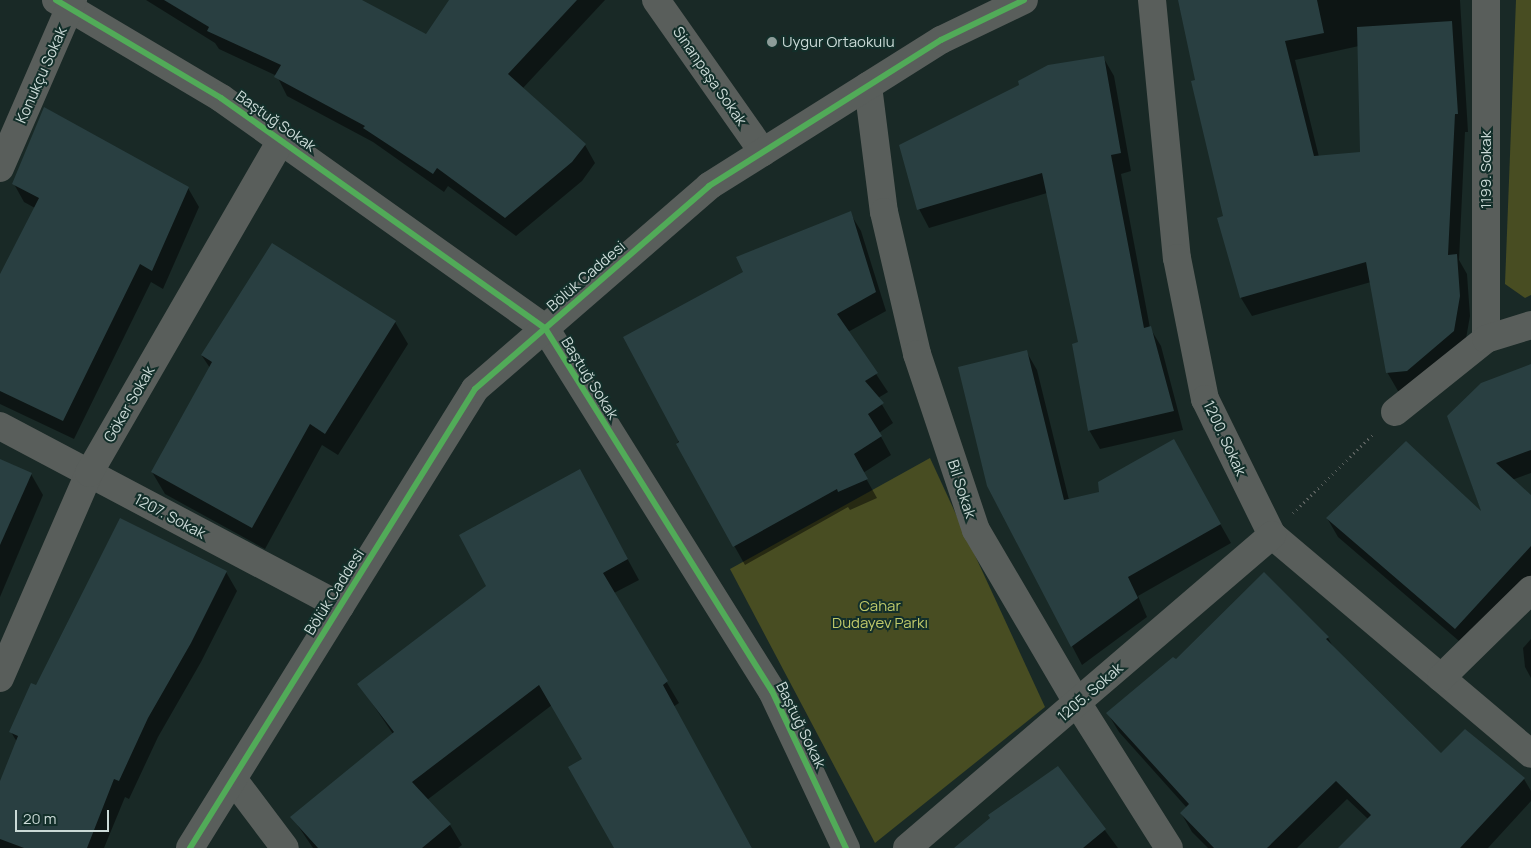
<!DOCTYPE html>
<html>
<head>
<meta charset="utf-8">
<style>
	body { margin:0 }
	#map { position:relative; width:1531px; height:848px; overflow:hidden; background:#192926; font-family:Manrope,sans-serif }
	div>[style] { position:absolute }
	.green>* { inset:0; background:#484d22 }
	.shadow>* { inset:0; background:#0007 }
	.building>* { inset:0; background:#293f41 }
	.path>* { height:3px; margin-top:-1.5px; transform-origin:0; background:repeating-linear-gradient(90deg,#5a605e 0 1px,transparent 0 5px) }
	.minor>* { height:28px; margin:-14px; padding:0 14px; transform-origin:14px; border-radius:14px; background:#595e5b }
	.cycleway>* { height:6px; margin:-3px; padding:0 3px; transform-origin:3px; border-radius:3px; background:#51ab58 }
	.dots>* { width:14px; height:14px; translate:-50% -50%; box-sizing:border-box; border:2px solid #132f2a; border-radius:50% }
	span { translate:-50% -50%; white-space:nowrap; text-align:center; line-height:1.15; -webkit-text-stroke:4px #132f2a; paint-order:stroke }
	.poi-label { font-size:15px; color:#cbdad7 }
	.left { translate:0 -50%; text-align:left }
	.street-label { font-size:15px; color:#cbdad7 }
	.park-label { font-size:15px; color:#c1ca6a }
	.scale { position:absolute; left:15px; top:810px; width:94px; height:22px; box-sizing:border-box; border:2px solid #cbdad7; border-top:0; padding-left:6px; font-size:15px; line-height:18px; white-space:nowrap; color:#cbdad7; -webkit-text-stroke:4px #132f2a; paint-order:stroke }
</style>
</head>
<body>
<div id="map">
	<div class="green">
		<i style="clip-path:polygon(1516px 0,1531px 0,1531px 295px,1525px 298px,1505px 284px)"></i>
		<i style="clip-path:polygon(930px 458px,1045px 707px,875px 843px,730px 569px)"></i>
	</div>
	<div class="shadow">
		<i style="clip-path:polygon(146px 0,360px 0,426px 36px,450px 0,605px 0,523px 88px,585px 145px,595px 163px,582px 181px,516px 236px,448px 186px,444px 192px,373px 142px,287px 96px,277px 76px,219px 49px,215px 43px)"></i>
		<i style="clip-path:polygon(evenodd,1179px 0,1460px 0,1468px 132px,1465px 132px,1459px 260px,1467px 274px,1470px 316px,1464px 350px,1418px 390px,1398px 391px,1387px 372px,1371px 282px,1252px 316px,1241px 298px,1179px 0,1359px 46px,1362px 154px,1319px 157px,1295px 60px,1359px 46px)"></i>
		<i style="clip-path:polygon(1103px 57px,1114px 76px,1131px 171px,1121px 174px,1150px 328px,1161px 346px,1183px 430px,1100px 449px,1089px 430px,1079px 343px,1047px 193px,929px 228px,919px 209px)"></i>
		<i style="clip-path:polygon(14px 184px,188px 188px,199px 207px,163px 289px,151px 282px,74px 439px,0 404px,0 276px,35px 208px,24px 202px)"></i>
		<i style="clip-path:polygon(850px 213px,861px 231px,886px 311px,848px 332px,888px 392px,878px 398px,893px 423px,879px 433px,891px 455px,863px 473px,877px 498px,850px 510px,848px 507px,745px 565px,677px 444px,744px 273px)"></i>
		<i style="clip-path:polygon(395px 322px,408px 344px,338px 455px,322px 445px,265px 549px,165px 494px,152px 472px,210px 368px,202px 356px)"></i>
		<i style="clip-path:polygon(1026px 351px,1037px 370px,1069px 500px,1101px 493px,1173px 441px,1231px 543px,1138px 596px,1147px 617px,1082px 665px,1072px 646px)"></i>
		<i style="clip-path:polygon(1531px 365px,1531px 473px,1512px 480px,1531px 497px,1531px 576px,1466px 647px,1338px 537px,1327px 518px,1483px 516px,1448px 416px)"></i>
		<i style="clip-path:polygon(0 460px,31px 474px,43px 495px,0 597px)"></i>
		<i style="clip-path:polygon(591px 492px,639px 580px,614px 593px,679px 703px,673px 707px,752px 848px,616px 848px,584px 759px,552px 705px,427px 800px,450px 825px,462px 845px,458px 848px,313px 848px,292px 817px,393px 734px,359px 684px,488px 586px)"></i>
		<i style="clip-path:polygon(226px 572px,237px 591px,201px 662px,158px 737px,129px 799px,125px 797px,104px 848px,0 848px,0 785px,17px 742px,11px 732px,36px 687px)"></i>
		<i style="clip-path:polygon(1328px 638px,1335px 650px,1441px 754px,1524px 779px,1531px 791px,1531px 801px,1488px 848px,1340px 848px,1368px 819px,1347px 799px,1297px 848px,1208px 848px,1192px 832px,1181px 813px,1187px 808px,1119px 732px,1108px 714px,1176px 661px)"></i>
		<i style="clip-path:polygon(1531px 639px,1531px 678px,1525px 667px,1523px 648px)"></i>
		<i style="clip-path:polygon(1058px 767px,1118px 848px,956px 848px)"></i>
	</div>
	<div class="building">
		<i style="clip-path:polygon(164px 0,362px 0,426px 34px,449px 0,577px 0,508px 74px,586px 144px,572px 162px,505px 218px,437px 168px,433px 174px,363px 128px,365px 126px,274px 77px,281px 65px,207px 31px,209px 27px)"></i>
		<i style="clip-path:polygon(1178px 0,1317px 0,1324px 33px,1285px 41px,1314px 156px,1360px 152px,1357px 27px,1452px 21px,1458px 114px,1455px 114px,1448px 255px,1457px 254px,1460px 296px,1454px 331px,1407px 371px,1386px 373px,1366px 262px,1240px 298px,1217px 218px,1223px 216px,1191px 81px,1195px 80px)"></i>
		<i style="clip-path:polygon(1104px 56px,1121px 153px,1111px 155px,1144px 328px,1151px 326px,1174px 411px,1088px 431px,1072px 344px,1078px 342px,1042px 173px,917px 210px,899px 145px,1019px 85px,1018px 81px,1048px 65px)"></i>
		<i style="clip-path:polygon(44px 107px,189px 187px,152px 271px,140px 264px,63px 421px,0 391px,0 274px,39px 198px,12px 184px)"></i>
		<i style="clip-path:polygon(851px 211px,876px 292px,837px 314px,878px 373px,865px 381px,884px 403px,868px 414px,882px 436px,854px 454px,868px 479px,838px 492px,837px 489px,733px 547px,676px 444px,679px 442px,623px 337px,743px 272px,736px 257px)"></i>
		<i style="clip-path:polygon(272px 243px,396px 321px,325px 434px,310px 424px,252px 528px,151px 472px,212px 362px,201px 355px)"></i>
		<i style="clip-path:polygon(1027px 350px,1064px 500px,1099px 492px,1098px 482px,1174px 439px,1221px 524px,1128px 577px,1138px 598px,1071px 647px,987px 486px,958px 367px)"></i>
		<i style="clip-path:polygon(1531px 364px,1531px 450px,1496px 463px,1531px 495px,1531px 546px,1455px 629px,1326px 518px,1406px 441px,1481px 511px,1447px 416px,1481px 383px)"></i>
		<i style="clip-path:polygon(0 459px,32px 473px,0 545px)"></i>
		<i style="clip-path:polygon(580px 469px,628px 559px,603px 573px,668px 681px,663px 685px,752px 848px,614px 848px,568px 767px,582px 759px,539px 685px,412px 782px,451px 824px,422px 848px,318px 848px,290px 817px,394px 732px,357px 684px,486px 586px,459px 535px)"></i>
		<i style="clip-path:polygon(120px 518px,227px 571px,191px 643px,148px 718px,119px 781px,114px 779px,87px 848px,24px 848px,0 839px,0 781px,18px 736px,9px 732px,31px 683px,36px 685px)"></i>
		<i style="clip-path:polygon(1264px 572px,1329px 637px,1326px 639px,1441px 753px,1465px 729px,1525px 778px,1460px 848px,1338px 848px,1371px 815px,1336px 781px,1267px 848px,1214px 848px,1180px 813px,1189px 804px,1106px 713px,1173px 657px,1176px 659px)"></i>
		<i style="clip-path:polygon(1058px 766px,1106px 829px,1083px 848px,954px 848px,990px 818px,988px 815px)"></i>
	</div>
	<div class="path">
		<i style="left:1293px;top:513px;width:114px;rotate:-44.6deg"></i>
	</div>
	<div class="minor">
		<i style="left:56px;top:0;width:192px;rotate:30.7deg"></i>
		<i style="left:221px;top:98px;width:397px;rotate:35.4deg"></i>
		<i style="left:545px;top:328px;width:428px;rotate:58deg"></i>
		<i style="left:772px;top:691px;width:174px;rotate:64.8deg"></i>
		<i style="left:656px;top:0;width:186px;rotate:54.9deg"></i>
		<i style="left:1152px;top:0;width:259px;rotate:84.5deg"></i>
		<i style="left:1177px;top:258px;width:144px;rotate:78.8deg"></i>
		<i style="left:1205px;top:399px;width:152px;rotate:63.8deg"></i>
		<i style="left:1272px;top:535px;width:339px;rotate:40.2deg"></i>
		<i style="left:1486px;top:0;width:339px;rotate:90deg"></i>
		<i style="left:868px;top:86px;width:127px;rotate:82.8deg"></i>
		<i style="left:884px;top:212px;width:146px;rotate:76.9deg"></i>
		<i style="left:917px;top:354px;width:186px;rotate:71.5deg"></i>
		<i style="left:976px;top:530px;width:202px;rotate:59.6deg"></i>
		<i style="left:1078px;top:704px;width:170px;rotate:57.7deg"></i>
		<i style="left:0;top:168px;width:183px;rotate:-66.5deg"></i>
		<i style="left:1395px;top:412px;width:117px;rotate:-38.7deg"></i>
		<i style="left:1486px;top:339px;width:47px;rotate:-17.3deg"></i>
		<i style="left:0;top:426px;width:385px;rotate:27.9deg"></i>
		<i style="left:0;top:678px;width:223px;rotate:-66.5deg"></i>
		<i style="left:89px;top:473px;width:384px;rotate:-60deg"></i>
		<i style="left:1441px;top:678px;width:126px;rotate:-44.4deg"></i>
		<i style="left:233px;top:779px;width:86px;rotate:53deg"></i>
		<i style="left:190px;top:848px;width:540px;rotate:-58.16deg"></i>
		<i style="left:475px;top:389px;width:310px;rotate:-40.9deg"></i>
		<i style="left:709px;top:186px;width:274px;rotate:-32.2deg"></i>
		<i style="left:941px;top:40px;width:92px;rotate:-25.7deg"></i>
		<i style="left:907px;top:848px;width:481px;rotate:-40.6deg"></i>
	</div>
	<div class="cycleway">
		<i style="left:56px;top:0;width:192px;rotate:30.7deg"></i>
		<i style="left:221px;top:98px;width:397px;rotate:35.4deg"></i>
		<i style="left:545px;top:328px;width:428px;rotate:58deg"></i>
		<i style="left:772px;top:691px;width:174px;rotate:64.8deg"></i>
		<i style="left:190px;top:848px;width:540px;rotate:-58.16deg"></i>
		<i style="left:475px;top:389px;width:310px;rotate:-40.9deg"></i>
		<i style="left:709px;top:186px;width:274px;rotate:-32.2deg"></i>
		<i style="left:941px;top:40px;width:92px;rotate:-25.7deg"></i>
	</div>
	<div class="dots">
		<i style="left:772px;top:42px;background:#8d9c99"></i>
	</div>
	<div class="poi-label">
		<span class="left" style="left:782px;top:42px">Uygur Ortaokulu</span>
	</div>
	<div class="street-label">
		<span style="left:41px;top:75px;rotate:-66deg">Konukçu Sokak</span>
		<span style="left:710px;top:76px;rotate:55deg">Sinanpaşa Sokak</span>
		<span style="left:276px;top:121px;rotate:35deg">Baştuğ Sokak</span>
		<span style="left:1486px;top:170px;rotate:-90deg">1199. Sokak</span>
		<span style="left:586px;top:276px;rotate:-41deg">Bölük Caddesi</span>
		<span style="left:590px;top:378px;rotate:58deg">Baştuğ Sokak</span>
		<span style="left:129px;top:404px;rotate:-60deg">Göker Sokak</span>
		<span style="left:1225px;top:438px;rotate:65deg">1200. Sokak</span>
		<span style="left:962px;top:489px;rotate:72deg">Bil Sokak</span>
		<span style="left:170px;top:516px;rotate:28deg">1207. Sokak</span>
		<span style="left:334px;top:592px;rotate:-58deg">Bölük Caddesi</span>
		<span style="left:1090px;top:692px;rotate:-41deg">1205. Sokak</span>
		<span style="left:801px;top:725px;rotate:64deg">Baştuğ Sokak</span>
	</div>
	<div class="park-label">
		<span style="left:880px;top:614px">Cahar<br>Dudayev Parkı</span>
	</div>
	<div class="scale">20 m</div>
</div>
</body>
</html>
